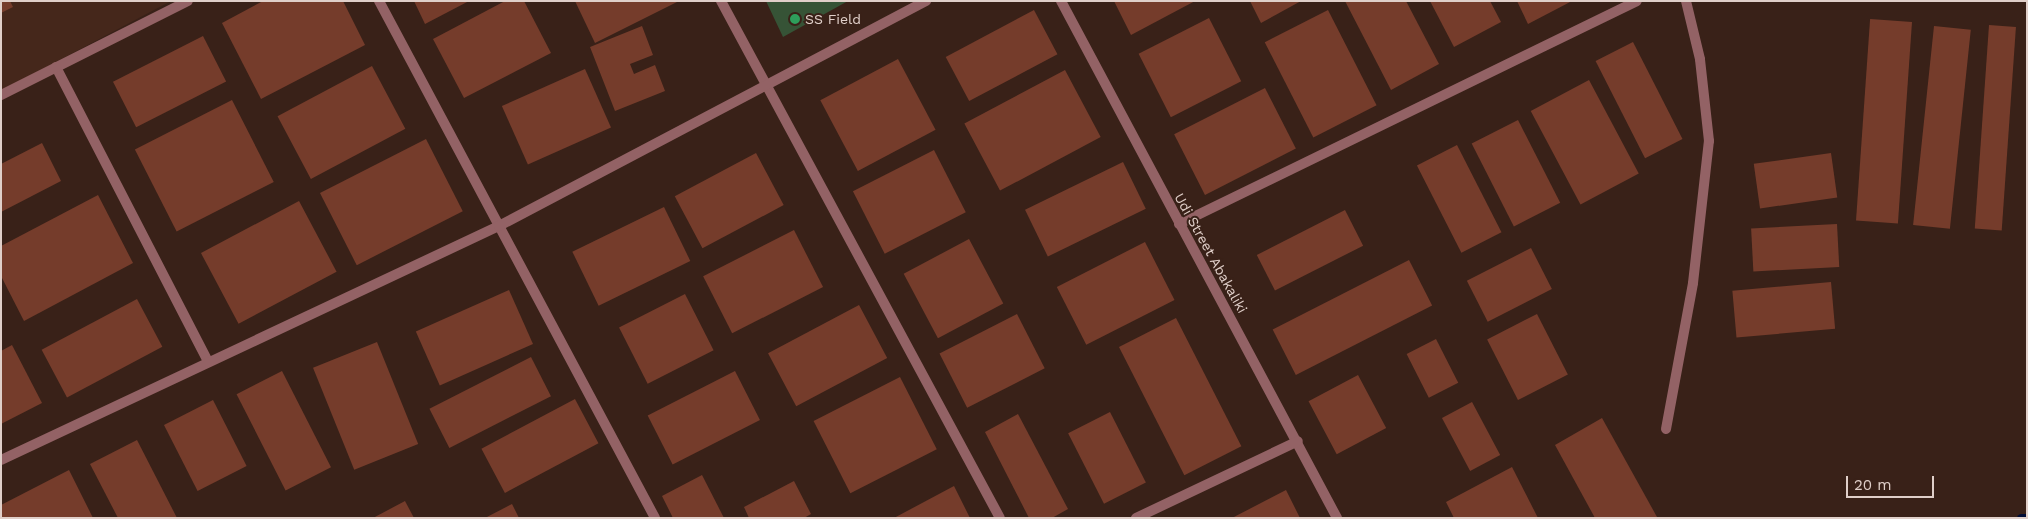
<!DOCTYPE html>
<html>
<head>
<meta charset="utf-8">
<style>
	body { margin:0 }
	#map { position:relative; width:2028px; height:519px; overflow:hidden; background:#392118; font-family:"Work Sans",sans-serif }
	div>[style] { position:absolute }
	.built>* { inset:0; background:#45271b }
	.green>* { inset:0; background:#365336 }
	.stream>* { height:9px; margin:-4.5px; padding:0 4.5px; transform-origin:4.5px; border-radius:4.5px; background:#000c35 }
	.building>* { inset:0; background:#753c2b; transform-origin:0 0 }
	.street>* { height:10px; margin:-5px; padding:0 5px; transform-origin:5px; border-radius:5px; background:#936265 }
	.dots>* { width:14px; height:14px; translate:-50% -50%; box-sizing:border-box; border:2px solid #392118; border-radius:50% }
	span { translate:-50% -50%; white-space:nowrap; text-align:center; line-height:1.15; -webkit-text-stroke:4px #392118; paint-order:stroke }
	.poi-label { font-size:14px; color:#e0cfc9 }
	.left { translate:0 -50%; text-align:left }
	.street-label { font-size:14px; color:#e0cfc9 }
	.frame { position:absolute; inset:0; border:2px solid #e0cfc9; pointer-events:none }
	.scale { position:absolute; left:1846px; top:476px; width:88px; height:22px; box-sizing:border-box; border:2px solid #e0cfc9; border-top:0; padding-left:6px; font-size:15px; line-height:18px; white-space:nowrap; color:#e0cfc9; -webkit-text-stroke:4px #392118; paint-order:stroke }
</style>
</head>
<body>
<div id="map">
	<div class="built">
		<i style="clip-path:polygon(1px 1px,171px 1px,1px 91px)"></i>
	</div>
	<div class="green">
		<i style="clip-path:polygon(766px 1px,848px 1px,783px 37px)"></i>
	</div>
	<div class="stream">
		<i style="left:2021px;top:518px;width:5px"></i>
	</div>
	<div class="building">
		<i style="clip-path:polygon(1px 1px,10px 1px,13px 7px,1px 13px)"></i>
		<i style="clip-path:polygon(263px 1px,343px 1px,365px 45px,261px 99px,222px 23px)"></i>
		<i style="clip-path:polygon(414px 1px,469px 1px,425px 24px)"></i>
		<i style="clip-path:polygon(505px 1px,524px 1px,551px 53px,464px 98px,433px 39px)"></i>
		<i style="clip-path:polygon(575px 1px,679px 1px,595px 43px)"></i>
		<i style="clip-path:polygon(1114px 1px,1195px 1px,1131px 35px)"></i>
		<i style="clip-path:polygon(1250px 1px,1301px 1px,1261px 23px)"></i>
		<i style="clip-path:polygon(1345px 1px,1406px 1px,1439px 64px,1391px 90px)"></i>
		<i style="clip-path:polygon(1430px 1px,1490px 1px,1501px 22px,1454px 47px)"></i>
		<i style="clip-path:polygon(1517px 1px,1572px 1px,1528px 24px)"></i>
		<i style="left:1034px;top:10px;width:50px;height:100px;rotate:62deg"></i>
		<i style="left:1328px;top:10px;width:107px;height:71px;rotate:63deg"></i>
		<i style="left:1209px;top:18px;width:71px;height:79px;rotate:63deg"></i>
		<i style="left:1912px;top:22px;width:202px;height:42px;rotate:94deg"></i>
		<i style="left:1989px;top:25px;width:27px;height:204px;rotate:4deg"></i>
		<i style="clip-path:polygon(642px 26px,653px 55px,630px 64px,634px 74px,655px 65px,665px 91px,615px 111px,590px 47px)"></i>
		<i style="left:1934px;top:26px;width:37px;height:200px;rotate:6deg"></i>
		<i style="left:203px;top:36px;width:51px;height:101px;rotate:63deg"></i>
		<i style="left:1633px;top:42px;width:109px;height:42px;rotate:63deg"></i>
		<i style="left:898px;top:59px;width:80px;height:88px;rotate:62deg"></i>
		<i style="left:372px;top:66px;width:71px;height:107px;rotate:62deg"></i>
		<i style="left:585px;top:69px;width:64px;height:91px;rotate:66deg"></i>
		<i style="left:1065px;top:70px;width:76px;height:114px;rotate:62deg"></i>
		<i style="left:1589px;top:80px;width:106px;height:66px;rotate:62deg"></i>
		<i style="left:1265px;top:88px;width:68px;height:102px;rotate:63deg"></i>
		<i style="left:232px;top:100px;width:92px;height:109px;rotate:63deg"></i>
		<i style="left:1518px;top:120px;width:93px;height:52px;rotate:63deg"></i>
		<i style="left:426px;top:139px;width:81px;height:119px;rotate:63deg"></i>
		<i style="clip-path:polygon(42px 143px,61px 181px,1px 212px,1px 164px)"></i>
		<i style="left:1457px;top:145px;width:98px;height:45px;rotate:63deg"></i>
		<i style="left:934px;top:150px;width:70px;height:91px;rotate:63deg"></i>
		<i style="left:756px;top:153px;width:59px;height:92px;rotate:62deg"></i>
		<i style="left:1831px;top:153px;width:45px;height:78px;rotate:82deg"></i>
		<i style="left:1123px;top:162px;width:52px;height:109px;rotate:64deg"></i>
		<i style="clip-path:polygon(98px 195px,133px 263px,24px 321px,1px 276px,1px 246px)"></i>
		<i style="left:299px;top:201px;width:80px;height:111px;rotate:62deg"></i>
		<i style="left:664px;top:207px;width:60px;height:102px;rotate:64deg"></i>
		<i style="left:1345px;top:210px;width:40px;height:99px;rotate:63deg"></i>
		<i style="left:1837px;top:224px;width:43px;height:86px;rotate:87deg"></i>
		<i style="left:794px;top:230px;width:64px;height:102px;rotate:63deg"></i>
		<i style="left:969px;top:239px;width:73px;height:74px;rotate:62deg"></i>
		<i style="left:1145px;top:242px;width:65px;height:99px;rotate:63deg"></i>
		<i style="left:1531px;top:248px;width:46px;height:72px;rotate:63deg"></i>
		<i style="left:1409px;top:260px;width:51px;height:153px;rotate:63deg"></i>
		<i style="left:1831px;top:282px;width:47px;height:99px;rotate:85deg"></i>
		<i style="left:509px;top:290px;width:59px;height:102px;rotate:66deg"></i>
		<i style="left:685px;top:294px;width:63px;height:74px;rotate:63deg"></i>
		<i style="left:137px;top:299px;width:54px;height:108px;rotate:62deg"></i>
		<i style="left:859px;top:305px;width:60px;height:103px;rotate:62deg"></i>
		<i style="left:1017px;top:314px;width:61px;height:87px;rotate:63deg"></i>
		<i style="left:1537px;top:314px;width:68px;height:56px;rotate:63deg"></i>
		<i style="left:1176px;top:318px;width:144px;height:64px;rotate:63deg"></i>
		<i style="left:1436px;top:339px;width:49px;height:33px;rotate:63deg"></i>
		<i style="left:377px;top:342px;width:110px;height:69px;rotate:68deg"></i>
		<i style="clip-path:polygon(12px 345px,42px 403px,1px 424px,1px 351px)"></i>
		<i style="left:531px;top:357px;width:44px;height:114px;rotate:63deg"></i>
		<i style="left:282px;top:371px;width:108px;height:51px;rotate:63deg"></i>
		<i style="left:735px;top:371px;width:55px;height:98px;rotate:63deg"></i>
		<i style="left:1358px;top:375px;width:60px;height:56px;rotate:62deg"></i>
		<i style="left:900px;top:377px;width:81px;height:97px;rotate:63deg"></i>
		<i style="left:575px;top:399px;width:50px;height:106px;rotate:62deg"></i>
		<i style="left:213px;top:400px;width:74px;height:55px;rotate:63deg"></i>
		<i style="left:1472px;top:402px;width:60px;height:34px;rotate:62deg"></i>
		<i style="left:1110px;top:412px;width:79px;height:47px;rotate:63deg"></i>
		<i style="clip-path:polygon(1018px 414px,1068px 509px,1052px 518px,1029px 518px,985px 432px)"></i>
		<i style="clip-path:polygon(1602px 418px,1657px 517px,1655px 518px,1595px 518px,1555px 445px)"></i>
		<i style="clip-path:polygon(137px 440px,177px 518px,118px 518px,90px 464px)"></i>
		<i style="clip-path:polygon(1512px 467px,1538px 518px,1454px 518px,1446px 502px)"></i>
		<i style="clip-path:polygon(69px 470px,93px 518px,1px 518px,1px 505px)"></i>
		<i style="clip-path:polygon(702px 475px,724px 518px,673px 518px,662px 496px)"></i>
		<i style="clip-path:polygon(794px 481px,811px 514px,804px 518px,749px 518px,744px 507px)"></i>
		<i style="clip-path:polygon(954px 486px,970px 518px,894px 518px)"></i>
		<i style="clip-path:polygon(1286px 490px,1300px 518px,1232px 518px)"></i>
		<i style="clip-path:polygon(405px 501px,414px 518px,373px 518px)"></i>
		<i style="clip-path:polygon(512px 504px,519px 518px,485px 518px)"></i>
	</div>
	<div class="street">
		<i style="left:379px;top:1px;width:586px;rotate:61.9deg"></i>
		<i style="left:721px;top:1px;width:587px;rotate:61.65deg"></i>
		<i style="left:1061px;top:1px;width:586px;rotate:61.9deg"></i>
		<i style="left:56px;top:67px;width:332px;rotate:62.7deg"></i>
		<i style="left:1px;top:95px;width:209px;rotate:-26.7deg"></i>
		<i style="left:1179px;top:224px;width:509px;rotate:-25.96deg"></i>
		<i style="left:1666px;top:429px;width:148px;rotate:-79.5deg"></i>
		<i style="left:1693px;top:283px;width:143px;rotate:-83.6deg"></i>
		<i style="left:1709px;top:141px;width:82px;rotate:-96.3deg"></i>
		<i style="left:1700px;top:59px;width:60px;rotate:-103.6deg"></i>
		<i style="left:1px;top:460px;width:550px;rotate:-25.17deg"></i>
		<i style="left:499px;top:226px;width:483px;rotate:-27.8deg"></i>
		<i style="left:1136px;top:518px;width:179px;rotate:-25.4deg"></i>
	</div>
	<div class="dots">
		<i style="left:795px;top:19px;background:#2e9e5b"></i>
	</div>
	<div class="poi-label">
		<span class="left" style="left:805px;top:19px">SS Field</span>
	</div>
	<div class="street-label">
		<span style="left:1211px;top:253px;rotate:61deg">Udi Street Abakaliki</span>
	</div>
	<div class="frame"></div>
	<div class="scale">20 m</div>
</div>
</body>
</html>
